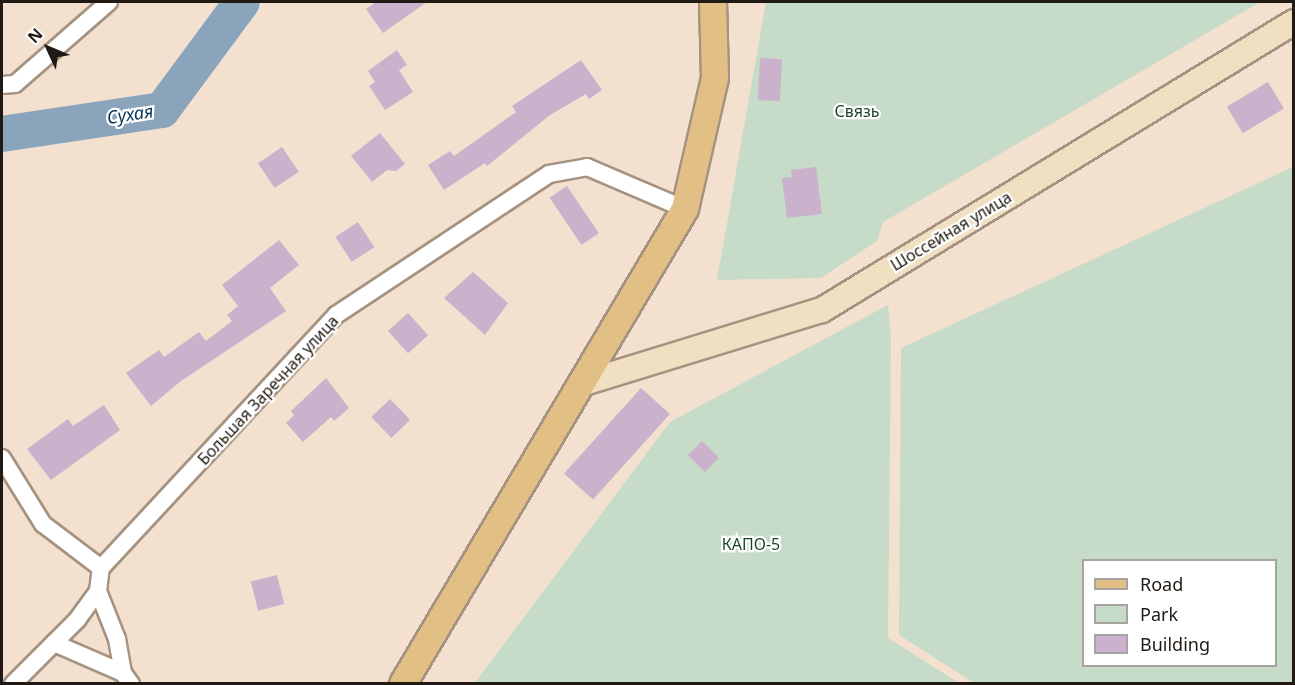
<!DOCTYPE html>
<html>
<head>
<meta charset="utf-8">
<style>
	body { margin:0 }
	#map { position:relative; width:1295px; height:685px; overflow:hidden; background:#f4e0ce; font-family:"Noto Sans",sans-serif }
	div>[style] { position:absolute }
	.green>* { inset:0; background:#c6dbc8 }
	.river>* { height:36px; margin:-18px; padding:0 18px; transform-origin:18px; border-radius:18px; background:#8aa4bc }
	.building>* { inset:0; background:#cab2cd; transform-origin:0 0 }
	.roads { filter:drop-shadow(2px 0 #a59281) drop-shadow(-2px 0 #a59281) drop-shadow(0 2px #a59281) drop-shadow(0 -2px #a59281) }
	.street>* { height:16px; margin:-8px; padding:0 8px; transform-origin:8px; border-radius:8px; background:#fff }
	.secondary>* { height:24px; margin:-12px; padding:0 12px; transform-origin:12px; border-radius:12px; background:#f1dfc2 }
	.primary>* { height:26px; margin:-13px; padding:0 13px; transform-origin:13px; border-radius:13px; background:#e2bf84 }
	span { translate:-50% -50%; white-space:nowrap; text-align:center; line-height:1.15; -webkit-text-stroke:4.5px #fff; paint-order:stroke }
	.park-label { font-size:16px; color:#1c4725 }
	.street-label { font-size:16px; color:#211a14 }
	.water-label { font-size:18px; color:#073456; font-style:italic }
	.frame { position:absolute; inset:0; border:3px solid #211a14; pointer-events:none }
	.legend { position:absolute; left:1082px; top:559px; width:195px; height:108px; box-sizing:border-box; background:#fff; border:2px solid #a6a3a1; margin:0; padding:8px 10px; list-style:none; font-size:18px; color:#211a14 }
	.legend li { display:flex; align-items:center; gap:12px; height:30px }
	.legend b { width:30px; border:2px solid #a6a3a1 }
	.north { position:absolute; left:18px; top:18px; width:60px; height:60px; -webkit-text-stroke:4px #fff; paint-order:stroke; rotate:314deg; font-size:16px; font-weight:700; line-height:24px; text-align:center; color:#211a14 }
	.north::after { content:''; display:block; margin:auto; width:21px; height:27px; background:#211a14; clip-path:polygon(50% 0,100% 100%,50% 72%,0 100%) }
</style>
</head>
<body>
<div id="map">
	<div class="green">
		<i style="clip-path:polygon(766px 2px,1260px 2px,883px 222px,877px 241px,821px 278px,717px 280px)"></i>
		<i style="clip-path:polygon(evenodd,1293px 167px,1293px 683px,974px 683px,899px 635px,901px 348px,1293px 167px,1084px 560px,1276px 560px,1276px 666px,1084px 666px,1084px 560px)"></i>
		<i style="clip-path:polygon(888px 305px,891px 341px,888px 638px,959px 683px,474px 684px,670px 422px)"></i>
	</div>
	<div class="river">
		<i style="left:2px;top:134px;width:162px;rotate:-8.5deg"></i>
		<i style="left:162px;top:110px;width:134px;rotate:-53.5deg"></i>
	</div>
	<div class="building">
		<i style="clip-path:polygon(376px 2px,427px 2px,383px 33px,366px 9px)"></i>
		<i style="clip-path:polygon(397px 50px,407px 65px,399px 70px,413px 92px,385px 110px,369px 86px,375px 82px,368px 71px)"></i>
		<i style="left:760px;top:58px;width:22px;height:42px;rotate:3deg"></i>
		<i style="clip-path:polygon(581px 60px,602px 90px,589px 99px,586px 94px,550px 115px,487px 166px,485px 163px,444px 190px,428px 165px,450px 151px,454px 156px,516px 112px,512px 106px)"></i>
		<i style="left:1268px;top:82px;width:31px;height:48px;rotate:59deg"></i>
		<i style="clip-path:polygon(380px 133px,405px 164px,396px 171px,387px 170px,372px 182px,351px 156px)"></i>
		<i style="left:282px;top:147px;width:30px;height:29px;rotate:56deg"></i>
		<i style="clip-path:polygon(816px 167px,822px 214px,787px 218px,782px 178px,792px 177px,791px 170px)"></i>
		<i style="left:567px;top:186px;width:57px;height:21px;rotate:56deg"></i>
		<i style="left:358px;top:222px;width:30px;height:27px;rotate:57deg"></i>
		<i style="clip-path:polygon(279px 240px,299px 265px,270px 288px,286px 311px,181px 381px,151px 406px,126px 373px,159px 350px,164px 357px,199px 332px,206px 341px,232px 321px,227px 315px,238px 306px,222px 285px)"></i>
		<i style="clip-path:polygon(473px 272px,508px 303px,485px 335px,444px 298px)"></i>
		<i style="left:408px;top:313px;width:30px;height:27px;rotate:48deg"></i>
		<i style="clip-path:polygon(326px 378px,349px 408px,334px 421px,331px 417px,303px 442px,286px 423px,294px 415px,291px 411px)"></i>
		<i style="left:641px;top:388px;width:39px;height:115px;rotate:42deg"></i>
		<i style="left:390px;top:399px;width:29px;height:26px;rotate:46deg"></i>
		<i style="clip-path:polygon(104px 405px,120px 430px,51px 480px,27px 449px,68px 419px,73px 426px)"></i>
		<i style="left:702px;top:441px;width:24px;height:20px;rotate:45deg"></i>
		<i style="left:277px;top:575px;width:30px;height:27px;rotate:76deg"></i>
	</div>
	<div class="roads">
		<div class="street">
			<i style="left:2px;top:85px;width:13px;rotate:-4deg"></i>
			<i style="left:15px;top:84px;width:125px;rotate:-41.1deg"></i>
			<i style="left:2px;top:458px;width:78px;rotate:58.2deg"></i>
			<i style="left:43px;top:524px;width:73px;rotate:37.2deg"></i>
			<i style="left:98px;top:591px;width:52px;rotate:68.4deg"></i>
			<i style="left:117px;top:639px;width:35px;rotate:80deg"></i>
			<i style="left:54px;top:643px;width:75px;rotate:23.5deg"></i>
			<i style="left:123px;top:673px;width:14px;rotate:54deg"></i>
			<i style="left:13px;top:684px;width:91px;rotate:-45deg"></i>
			<i style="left:77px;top:620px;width:36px;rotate:-54deg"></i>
			<i style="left:98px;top:591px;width:23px;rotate:-83deg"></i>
			<i style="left:101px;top:568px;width:345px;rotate:-47.1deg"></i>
			<i style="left:336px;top:315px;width:255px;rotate:-33.5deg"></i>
			<i style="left:549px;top:174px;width:39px;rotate:-10deg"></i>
			<i style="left:587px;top:167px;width:107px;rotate:23.2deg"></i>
		</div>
		<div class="secondary">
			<i style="left:584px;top:383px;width:249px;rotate:-17.1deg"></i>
			<i style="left:822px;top:310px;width:553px;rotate:-31.39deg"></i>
		</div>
		<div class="primary">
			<i style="left:403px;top:684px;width:552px;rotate:-59.3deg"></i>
			<i style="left:685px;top:209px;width:134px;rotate:-77.1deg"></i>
			<i style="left:715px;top:78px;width:76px;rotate:-91.5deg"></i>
		</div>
	</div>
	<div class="park-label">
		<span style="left:857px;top:111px">Связь</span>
		<span style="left:751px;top:544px">КАПО-5</span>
	</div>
	<div class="street-label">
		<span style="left:951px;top:231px;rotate:-31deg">Шоссейная улица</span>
		<span style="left:268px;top:390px;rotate:-47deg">Большая Заречная улица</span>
	</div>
	<div class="water-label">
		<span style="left:130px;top:114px;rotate:-9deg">Сухая</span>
	</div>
	<div class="frame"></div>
	<ul class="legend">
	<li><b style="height:8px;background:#e2bf84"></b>Road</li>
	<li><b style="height:16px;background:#c6dbc8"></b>Park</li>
	<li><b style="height:16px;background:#cab2cd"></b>Building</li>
	</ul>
	<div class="north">N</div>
</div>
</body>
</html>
